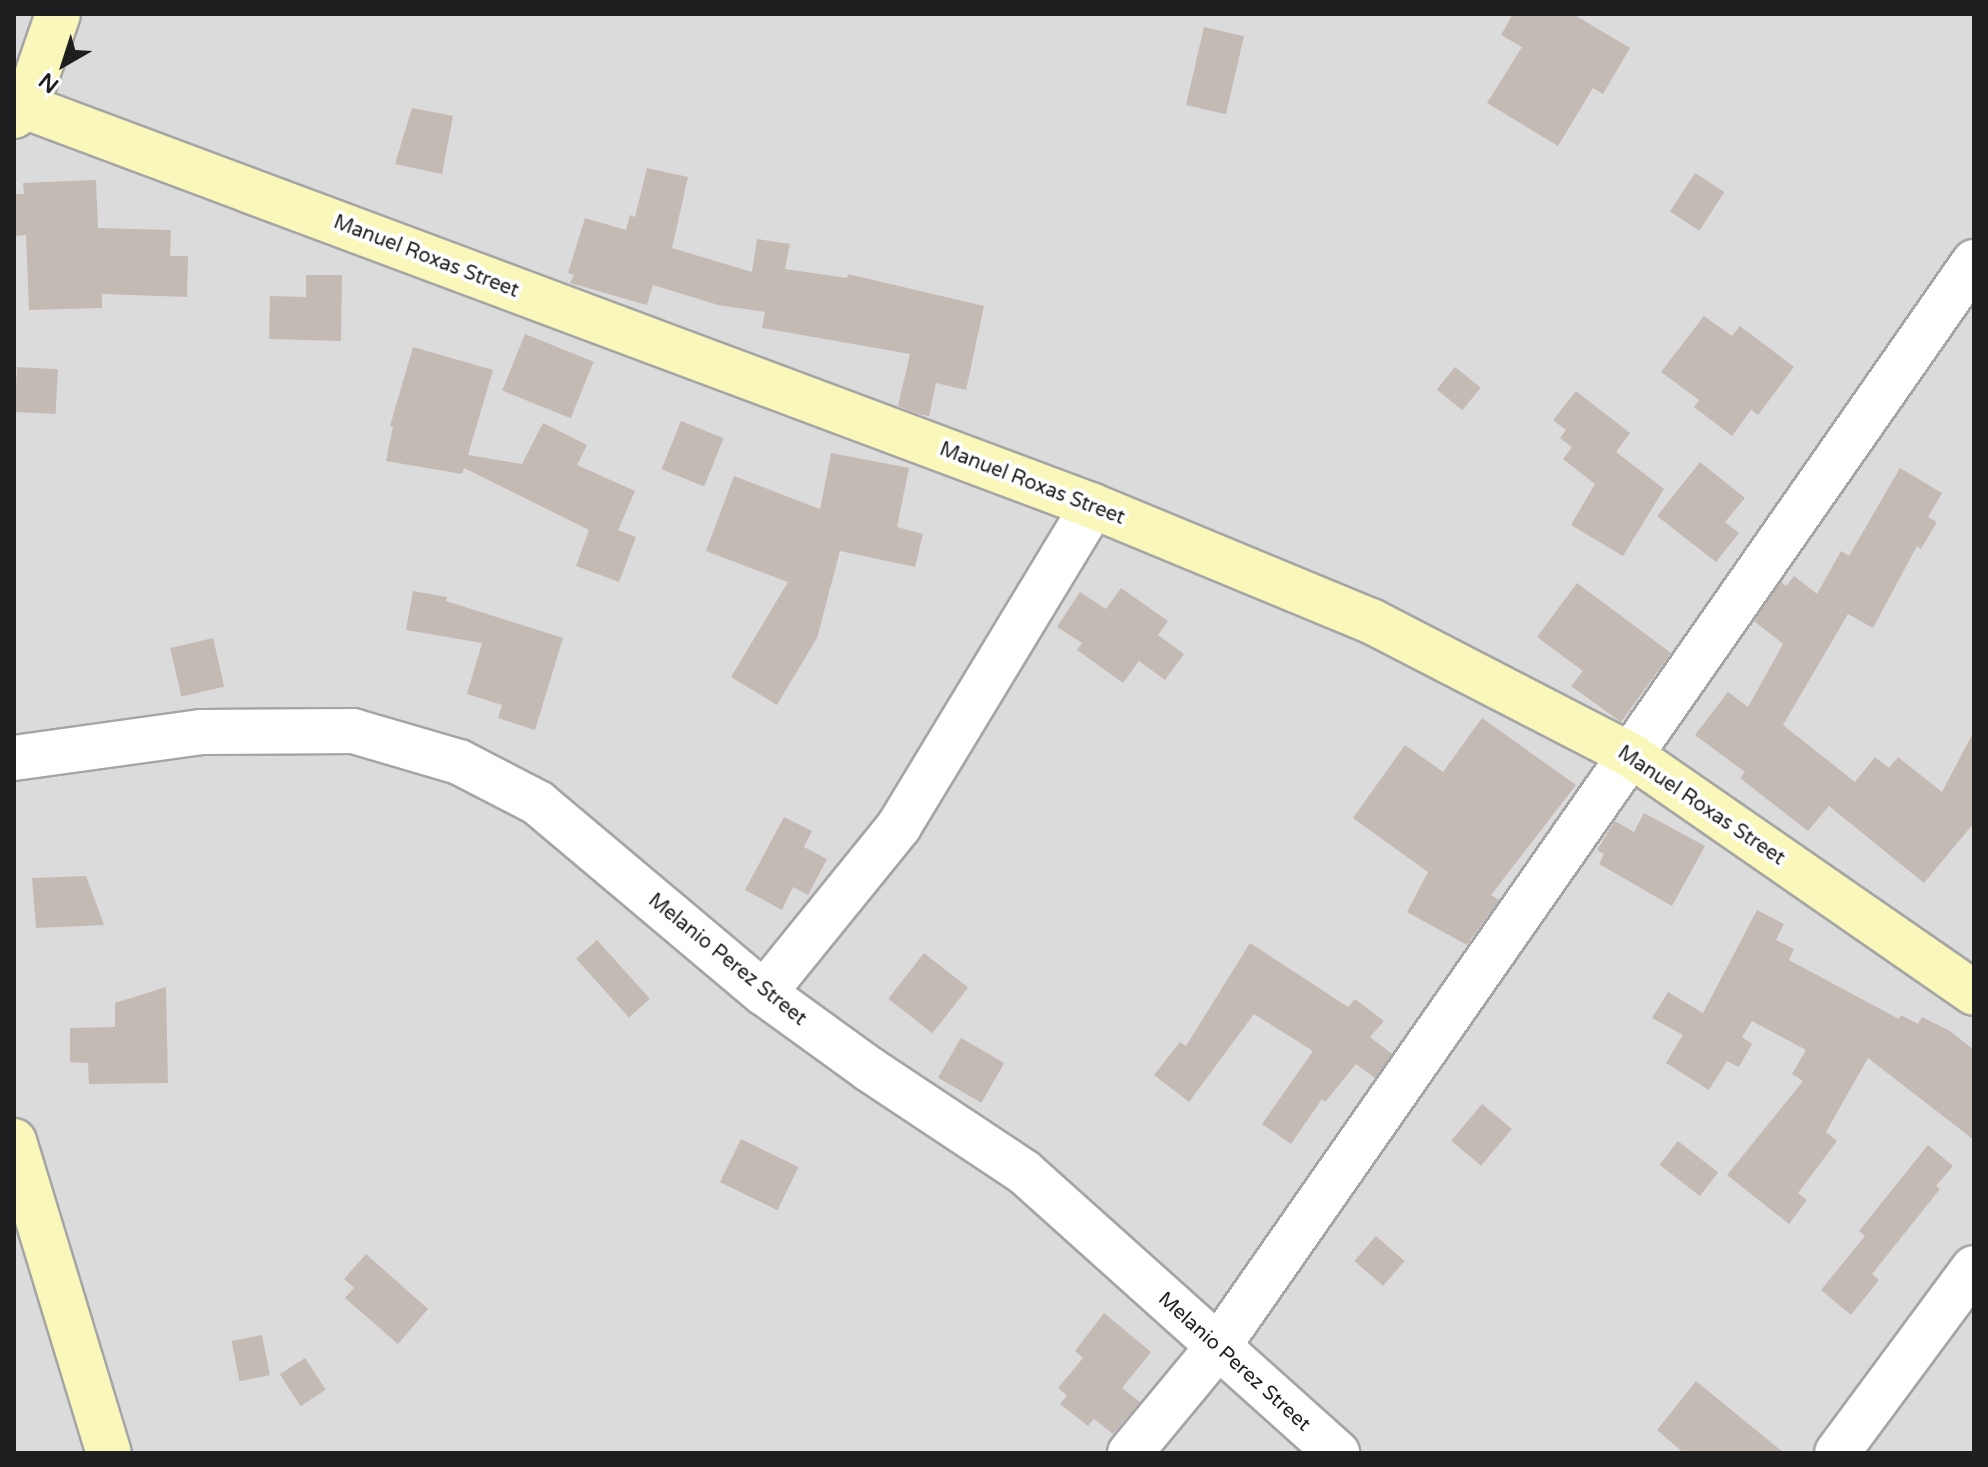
<!DOCTYPE html>
<html>
<head>
<meta charset="utf-8">
<style>
	body { margin:0 }
	#map { position:relative; width:1988px; height:1467px; overflow:hidden; background:#efebe5; font-family:"Varela Round",sans-serif }
	div>[style] { position:absolute }
	.residential>* { inset:0; background:#dcdbdb; transform-origin:0 0 }
	.building>* { inset:0; background:#c4bab4; transform-origin:0 0 }
	.roads { filter:drop-shadow(2px 0 #a5a5a5) drop-shadow(-2px 0 #a5a5a5) drop-shadow(0 2px #a5a5a5) drop-shadow(0 -2px #a5a5a5) }
	.street>* { height:44px; margin:-22px; padding:0 22px; transform-origin:22px; border-radius:22px; background:#fff }
	.secondary>* { height:44px; margin:-22px; padding:0 22px; transform-origin:22px; border-radius:22px; background:#f9f7b9 }
	span { translate:-50% -50%; white-space:nowrap; text-align:center; line-height:1.15; -webkit-text-stroke:8px #fff; paint-order:stroke }
	.street-label { font-size:20px; color:#1e1e1e }
	.frame { position:absolute; inset:0; border:16px solid #1e1e1e; pointer-events:none }
	.north { position:absolute; left:24px; top:24px; width:80px; height:80px; -webkit-text-stroke:6px #fff; paint-order:stroke; rotate:219deg; font-size:22px; font-weight:700; line-height:32px; text-align:center; color:#1e1e1e }
	.north::after { content:''; display:block; margin:auto; width:28px; height:36px; background:#1e1e1e; clip-path:polygon(50% 0,100% 100%,50% 72%,0 100%) }
</style>
</head>
<body>
<div id="map">
	<div class="residential">
		<i style="left:14px;top:14px;width:1960px;height:1439px"></i>
	</div>
	<div class="building">
		<i style="clip-path:polygon(1513px 14px,1573px 14px,1630px 48px,1603px 94px,1593px 88px,1558px 146px,1487px 103px,1522px 47px,1501px 35px)"></i>
		<i style="left:1204px;top:27px;width:41px;height:80px;rotate:13deg"></i>
		<i style="clip-path:polygon(412px 108px,453px 116px,442px 174px,395px 164px)"></i>
		<i style="clip-path:polygon(647px 168px,688px 177px,672px 248px,752px 272px,757px 239px,790px 244px,785px 269px,847px 278px,848px 274px,984px 306px,966px 390px,936px 383px,929px 416px,918px 414px,898px 406px,910px 354px,762px 328px,765px 312px,718px 305px,653px 285px,647px 305px,570px 283px,574px 275px,568px 273px,585px 218px,626px 230px,630px 215px,635px 217px)"></i>
		<i style="left:1695px;top:173px;width:35px;height:46px;rotate:33deg"></i>
		<i style="clip-path:polygon(96px 180px,98px 228px,171px 230px,170px 256px,188px 256px,187px 297px,102px 294px,102px 308px,29px 310px,26px 235px,14px 236px,14px 194px,24px 194px,23px 183px)"></i>
		<i style="clip-path:polygon(306px 275px,342px 275px,341px 341px,269px 339px,270px 296px,306px 297px)"></i>
		<i style="clip-path:polygon(1704px 316px,1732px 336px,1740px 326px,1794px 367px,1758px 415px,1751px 410px,1732px 436px,1694px 407px,1699px 400px,1661px 372px)"></i>
		<i style="left:525px;top:334px;width:74px;height:61px;rotate:22deg"></i>
		<i style="clip-path:polygon(413px 347px,493px 370px,468px 455px,522px 464px,543px 423px,587px 445px,577px 465px,635px 491px,618px 530px,636px 537px,619px 582px,576px 566px,589px 530px,464px 468px,462px 474px,386px 461px,393px 427px,390px 426px)"></i>
		<i style="left:17px;top:367px;width:41px;height:45px;rotate:3deg"></i>
		<i style="left:1455px;top:367px;width:33px;height:29px;rotate:39deg"></i>
		<i style="clip-path:polygon(1576px 391px,1630px 433px,1616px 452px,1664px 489px,1623px 556px,1571px 525px,1595px 484px,1563px 459px,1572px 447px,1560px 438px,1566px 430px,1553px 420px)"></i>
		<i style="left:681px;top:421px;width:46px;height:52px;rotate:22deg"></i>
		<i style="clip-path:polygon(831px 453px,909px 468px,897px 527px,923px 534px,915px 567px,840px 551px,817px 638px,777px 705px,731px 677px,788px 582px,706px 551px,734px 476px,820px 509px)"></i>
		<i style="clip-path:polygon(1700px 462px,1745px 498px,1725px 522px,1739px 533px,1716px 562px,1657px 516px)"></i>
		<i style="clip-path:polygon(1900px 468px,1942px 493px,1928px 517px,1937px 522px,1921px 549px,1917px 546px,1873px 628px,1848px 614px,1783px 725px,1855px 782px,1875px 757px,1889px 768px,1898px 757px,1942px 792px,1974px 731px,1974px 823px,1924px 883px,1829px 806px,1808px 831px,1740px 778px,1745px 772px,1695px 735px,1728px 692px,1748px 707px,1783px 644px,1754px 621px,1781px 582px,1786px 586px,1794px 576px,1817px 594px,1841px 551px,1849px 556px)"></i>
		<i style="clip-path:polygon(1577px 583px,1671px 653px,1621px 722px,1571px 686px,1583px 671px,1537px 637px)"></i>
		<i style="clip-path:polygon(1121px 588px,1168px 621px,1158px 635px,1184px 654px,1165px 680px,1139px 661px,1123px 683px,1077px 650px,1082px 643px,1057px 627px,1080px 592px,1106px 609px)"></i>
		<i style="clip-path:polygon(413px 591px,447px 597px,446px 601px,563px 638px,535px 730px,498px 718px,502px 705px,467px 694px,482px 643px,406px 630px)"></i>
		<i style="left:213px;top:638px;width:50px;height:44px;rotate:77deg"></i>
		<i style="clip-path:polygon(1482px 718px,1576px 785px,1491px 895px,1499px 900px,1467px 945px,1407px 912px,1428px 872px,1353px 818px,1405px 745px,1443px 772px)"></i>
		<i style="clip-path:polygon(1644px 813px,1705px 846px,1672px 906px,1599px 864px,1604px 854px,1597px 850px,1615px 821px,1634px 832px)"></i>
		<i style="clip-path:polygon(784px 817px,812px 831px,804px 847px,827px 859px,808px 895px,793px 887px,782px 910px,745px 890px)"></i>
		<i style="clip-path:polygon(86px 876px,104px 925px,36px 928px,32px 878px)"></i>
		<i style="clip-path:polygon(1757px 910px,1784px 924px,1776px 940px,1794px 949px,1789px 960px,1899px 1019px,1901px 1015px,1918px 1024px,1922px 1017px,1950px 1031px,1974px 1050px,1974px 1140px,1868px 1058px,1826px 1132px,1837px 1141px,1798px 1193px,1807px 1200px,1789px 1224px,1727px 1175px,1803px 1081px,1792px 1074px,1806px 1050px,1752px 1021px,1742px 1037px,1752px 1044px,1739px 1067px,1727px 1061px,1709px 1090px,1666px 1063px,1683px 1035px,1652px 1018px,1668px 992px,1703px 1013px)"></i>
		<i style="left:597px;top:940px;width:79px;height:28px;rotate:48deg"></i>
		<i style="clip-path:polygon(1250px 943px,1348px 1007px,1355px 999px,1384px 1021px,1370px 1037px,1392px 1054px,1375px 1078px,1356px 1064px,1325px 1102px,1322px 1099px,1291px 1144px,1262px 1124px,1313px 1051px,1254px 1014px,1189px 1102px,1154px 1075px,1180px 1042px,1186px 1046px)"></i>
		<i style="left:924px;top:953px;width:56px;height:58px;rotate:38deg"></i>
		<i style="clip-path:polygon(166px 987px,168px 1083px,89px 1084px,88px 1063px,70px 1062px,70px 1028px,115px 1027px,115px 1003px)"></i>
		<i style="left:961px;top:1038px;width:50px;height:46px;rotate:30deg"></i>
		<i style="left:1482px;top:1104px;width:39px;height:48px;rotate:40deg"></i>
		<i style="left:741px;top:1139px;width:64px;height:48px;rotate:26deg"></i>
		<i style="left:1678px;top:1141px;width:51px;height:30px;rotate:38deg"></i>
		<i style="clip-path:polygon(1928px 1145px,1953px 1166px,1936px 1186px,1940px 1189px,1872px 1274px,1879px 1280px,1851px 1315px,1821px 1290px,1865px 1236px,1859px 1231px)"></i>
		<i style="left:1376px;top:1236px;width:38px;height:33px;rotate:41deg"></i>
		<i style="clip-path:polygon(366px 1254px,428px 1309px,398px 1344px,345px 1298px,354px 1288px,344px 1279px)"></i>
		<i style="clip-path:polygon(1104px 1313px,1151px 1352px,1122px 1388px,1140px 1402px,1113px 1434px,1094px 1419px,1088px 1426px,1060px 1404px,1067px 1396px,1058px 1388px,1083px 1358px,1075px 1351px)"></i>
		<i style="left:262px;top:1335px;width:41px;height:31px;rotate:79deg"></i>
		<i style="left:305px;top:1358px;width:38px;height:30px;rotate:57deg"></i>
		<i style="clip-path:polygon(1696px 1381px,1784px 1453px,1684px 1453px,1657px 1430px)"></i>
	</div>
	<div class="roads">
		<div class="street">
			<i style="left:14px;top:758px;width:190px;rotate:-7.9deg"></i>
			<i style="left:202px;top:732px;width:151px;rotate:-0.4deg"></i>
			<i style="left:353px;top:731px;width:110px;rotate:16.3deg"></i>
			<i style="left:459px;top:762px;width:89px;rotate:27.4deg"></i>
			<i style="left:538px;top:803px;width:295px;rotate:40.1deg"></i>
			<i style="left:764px;top:993px;width:130px;rotate:35.9deg"></i>
			<i style="left:869px;top:1069px;width:186px;rotate:33.6deg"></i>
			<i style="left:1024px;top:1172px;width:421px;rotate:41.9deg"></i>
			<i style="left:764px;top:993px;width:215px;rotate:-51deg"></i>
			<i style="left:899px;top:826px;width:374px;rotate:-58.8deg"></i>
			<i style="left:1130px;top:1453px;width:136px;rotate:-50.4deg"></i>
			<i style="left:1217px;top:1348px;width:1324px;rotate:-55.12deg"></i>
			<i style="left:1837px;top:1453px;width:230px;rotate:-53.5deg"></i>
		</div>
		<div class="secondary">
			<i style="left:26px;top:107px;width:1139px;rotate:20.5deg"></i>
			<i style="left:1093px;top:506px;width:301px;rotate:22.5deg"></i>
			<i style="left:1371px;top:621px;width:294px;rotate:27.3deg"></i>
			<i style="left:1632px;top:756px;width:416px;rotate:34.7deg"></i>
			<i style="left:14px;top:116px;width:15px;rotate:-37deg"></i>
			<i style="left:26px;top:107px;width:98px;rotate:-71deg"></i>
			<i style="left:14px;top:1141px;width:326px;rotate:73.1deg"></i>
		</div>
	</div>
	<div class="street-label">
		<span style="left:426px;top:257px;rotate:21deg">Manuel Roxas Street</span>
		<span style="left:1032px;top:484px;rotate:21deg">Manuel Roxas Street</span>
		<span style="left:1701px;top:806px;rotate:34deg">Manuel Roxas Street</span>
		<span style="left:727px;top:960px;rotate:39deg">Melanio Perez Street</span>
		<span style="left:1234px;top:1362px;rotate:42deg">Melanio Perez Street</span>
	</div>
	<div class="frame"></div>
	<div class="north">N</div>
</div>
</body>
</html>
